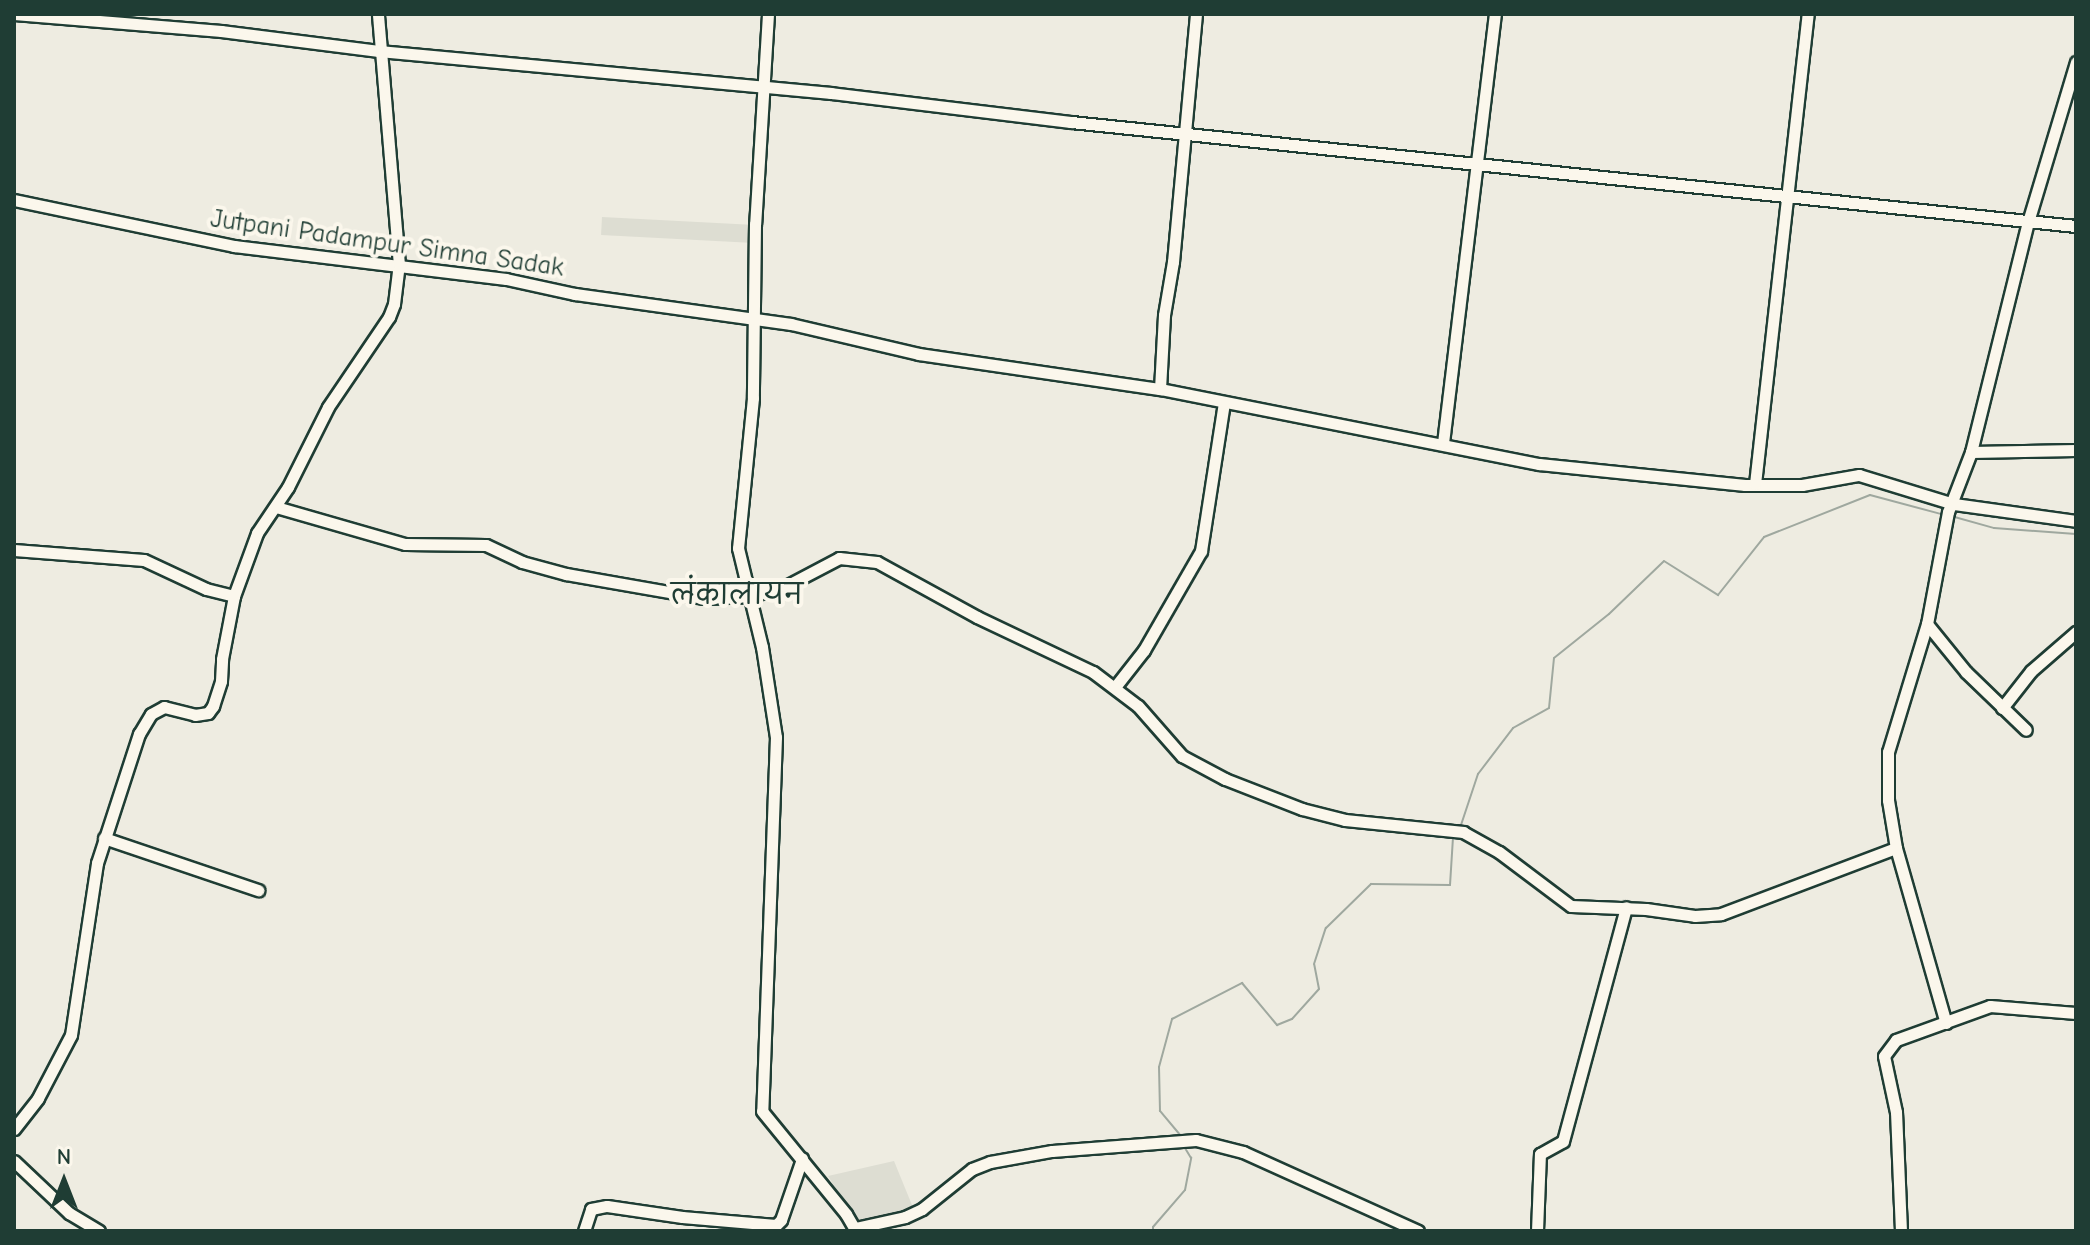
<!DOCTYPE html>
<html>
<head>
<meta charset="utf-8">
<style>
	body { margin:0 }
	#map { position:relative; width:2090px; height:1245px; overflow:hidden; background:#eeece1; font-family:"Comic Neue","Playpen Sans Deva",sans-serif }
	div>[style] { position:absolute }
	.built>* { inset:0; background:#ddddd2; transform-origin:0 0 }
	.stream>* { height:2px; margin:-1px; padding:0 1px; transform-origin:1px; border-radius:1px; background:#9fa89f }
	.roads { filter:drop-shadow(2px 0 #1f3d34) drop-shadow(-2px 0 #1f3d34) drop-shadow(0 2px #1f3d34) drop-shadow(0 -2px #1f3d34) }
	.minor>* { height:11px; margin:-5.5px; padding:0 5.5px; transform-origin:5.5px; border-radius:5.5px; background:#fbf7ec }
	span { translate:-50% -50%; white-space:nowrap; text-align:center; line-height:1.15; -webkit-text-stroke:8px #fbf7ec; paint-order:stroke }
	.street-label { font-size:26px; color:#1f3d34 }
	.neighbourhood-label { font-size:28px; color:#1f3d34 }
	.frame { position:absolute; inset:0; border:16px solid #1f3d34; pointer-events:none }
	.north { position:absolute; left:24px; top:1141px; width:80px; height:80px; -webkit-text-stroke:6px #fbf7ec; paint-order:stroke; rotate:0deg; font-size:22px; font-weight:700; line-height:32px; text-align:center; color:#1f3d34 }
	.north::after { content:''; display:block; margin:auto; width:28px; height:36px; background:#1f3d34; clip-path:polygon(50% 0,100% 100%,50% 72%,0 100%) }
</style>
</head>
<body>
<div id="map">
	<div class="built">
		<i style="left:602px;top:217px;width:158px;height:18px;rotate:3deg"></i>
		<i style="clip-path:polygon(894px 1161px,914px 1210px,859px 1226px,828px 1176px)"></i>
	</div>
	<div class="stream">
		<i style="left:1951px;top:516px;width:45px;rotate:15.6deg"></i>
		<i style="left:1994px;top:528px;width:82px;rotate:4.2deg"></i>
		<i style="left:1461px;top:825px;width:54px;rotate:-71.6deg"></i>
		<i style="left:1478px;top:774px;width:58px;rotate:-52.7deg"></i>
		<i style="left:1513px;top:728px;width:41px;rotate:-29.1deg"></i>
		<i style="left:1549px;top:708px;width:50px;rotate:-84.3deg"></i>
		<i style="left:1554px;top:658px;width:70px;rotate:-38.7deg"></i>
		<i style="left:1609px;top:614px;width:76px;rotate:-43.9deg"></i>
		<i style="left:1664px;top:561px;width:64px;rotate:32.2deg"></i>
		<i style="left:1718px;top:595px;width:74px;rotate:-51.6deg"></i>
		<i style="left:1764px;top:537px;width:114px;rotate:-21.6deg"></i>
		<i style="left:1870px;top:495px;width:73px;rotate:15deg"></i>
		<i style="left:1181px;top:1136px;width:33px;rotate:-130deg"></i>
		<i style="left:1160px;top:1111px;width:44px;rotate:-91.3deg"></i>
		<i style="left:1159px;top:1067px;width:50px;rotate:-74.8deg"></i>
		<i style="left:1172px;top:1019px;width:79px;rotate:-27.2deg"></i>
		<i style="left:1242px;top:983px;width:55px;rotate:50.2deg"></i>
		<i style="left:1277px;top:1025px;width:16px;rotate:-22deg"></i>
		<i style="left:1292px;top:1019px;width:40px;rotate:-48deg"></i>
		<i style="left:1319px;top:989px;width:25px;rotate:-101deg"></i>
		<i style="left:1314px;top:964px;width:38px;rotate:-72deg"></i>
		<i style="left:1326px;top:928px;width:63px;rotate:-44.4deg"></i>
		<i style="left:1371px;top:884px;width:79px;rotate:0.7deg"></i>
		<i style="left:1450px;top:885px;width:48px;rotate:-86.4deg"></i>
		<i style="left:1153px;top:1231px;width:4px;rotate:-90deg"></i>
		<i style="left:1153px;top:1227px;width:49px;rotate:-49.1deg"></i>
		<i style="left:1185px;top:1190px;width:33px;rotate:-79deg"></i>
		<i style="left:1191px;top:1158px;width:12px;rotate:-121deg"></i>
	</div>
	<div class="roads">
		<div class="minor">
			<i style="left:14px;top:14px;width:208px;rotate:4.7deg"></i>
			<i style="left:221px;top:31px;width:159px;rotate:7.2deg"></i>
			<i style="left:379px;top:51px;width:454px;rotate:5.3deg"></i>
			<i style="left:831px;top:93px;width:242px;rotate:6.9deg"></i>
			<i style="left:1071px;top:122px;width:1010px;rotate:5.91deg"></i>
			<i style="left:768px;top:14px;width:210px;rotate:93.5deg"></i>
			<i style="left:755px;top:224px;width:174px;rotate:90.7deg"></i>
			<i style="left:753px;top:398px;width:151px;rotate:95.7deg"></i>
			<i style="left:738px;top:548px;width:102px;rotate:76.4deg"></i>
			<i style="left:762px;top:647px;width:91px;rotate:81.2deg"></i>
			<i style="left:776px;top:737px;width:374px;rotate:92.1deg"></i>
			<i style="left:762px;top:1111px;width:133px;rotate:50.8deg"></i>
			<i style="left:846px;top:1214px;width:20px;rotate:60deg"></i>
			<i style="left:14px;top:200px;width:225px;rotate:11.8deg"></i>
			<i style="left:234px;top:246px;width:274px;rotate:6.9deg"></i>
			<i style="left:506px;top:279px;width:71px;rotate:12.3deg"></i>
			<i style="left:575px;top:294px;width:218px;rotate:7.9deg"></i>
			<i style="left:791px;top:324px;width:131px;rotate:13.2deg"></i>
			<i style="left:919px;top:354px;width:244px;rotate:8.3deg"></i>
			<i style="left:1160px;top:389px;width:386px;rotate:11.2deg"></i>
			<i style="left:1539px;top:464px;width:207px;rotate:5.8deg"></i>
			<i style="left:1745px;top:485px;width:57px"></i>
			<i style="left:1802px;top:485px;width:58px;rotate:-10deg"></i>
			<i style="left:1859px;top:475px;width:99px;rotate:17deg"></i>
			<i style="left:1954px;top:504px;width:123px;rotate:7.9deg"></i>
			<i style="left:1160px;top:389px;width:74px;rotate:-86.9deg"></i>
			<i style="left:1164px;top:315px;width:54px;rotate:-80.4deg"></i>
			<i style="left:1173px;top:262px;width:249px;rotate:-84.7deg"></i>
			<i style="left:1443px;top:443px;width:432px;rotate:-83.1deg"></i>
			<i style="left:1971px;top:452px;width:105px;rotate:-1.1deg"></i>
			<i style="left:1755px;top:484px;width:473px;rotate:-83.6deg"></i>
			<i style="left:276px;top:507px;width:134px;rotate:16deg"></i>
			<i style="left:405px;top:544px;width:81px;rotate:0.7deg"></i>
			<i style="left:486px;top:545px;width:40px;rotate:25deg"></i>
			<i style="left:522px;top:562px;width:46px;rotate:15.3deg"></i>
			<i style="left:566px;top:574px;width:140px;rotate:9.9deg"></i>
			<i style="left:704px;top:598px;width:47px;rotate:-2.4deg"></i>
			<i style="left:751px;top:596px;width:36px;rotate:-16deg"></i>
			<i style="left:786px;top:586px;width:60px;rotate:-27.8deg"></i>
			<i style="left:839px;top:558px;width:38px;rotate:6deg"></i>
			<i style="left:877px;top:562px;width:114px;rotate:28.8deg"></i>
			<i style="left:977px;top:617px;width:128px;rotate:25.4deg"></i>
			<i style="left:1093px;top:672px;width:56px;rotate:37.1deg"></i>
			<i style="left:1138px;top:706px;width:67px;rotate:48.7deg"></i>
			<i style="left:1182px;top:756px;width:49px;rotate:28.1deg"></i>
			<i style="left:1225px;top:779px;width:83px;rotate:21.3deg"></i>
			<i style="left:1302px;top:809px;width:44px;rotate:14.3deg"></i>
			<i style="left:1345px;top:820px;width:119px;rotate:5.8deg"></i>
			<i style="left:1463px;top:832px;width:41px;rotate:29.1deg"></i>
			<i style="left:1499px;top:852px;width:90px;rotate:36.9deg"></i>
			<i style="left:1571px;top:906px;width:75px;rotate:2.3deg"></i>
			<i style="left:1646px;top:909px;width:49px;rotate:8.1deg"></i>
			<i style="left:1695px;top:916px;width:26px;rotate:-4deg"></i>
			<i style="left:1721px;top:914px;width:187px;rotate:-20.7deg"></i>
			<i style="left:1896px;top:848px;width:49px;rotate:-99.5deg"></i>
			<i style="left:1888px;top:800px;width:48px;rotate:-90deg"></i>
			<i style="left:1888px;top:752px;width:134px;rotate:-73.1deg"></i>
			<i style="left:1927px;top:624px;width:114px;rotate:-79.4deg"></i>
			<i style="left:1948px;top:512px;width:64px;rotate:-69deg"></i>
			<i style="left:1971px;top:452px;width:237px;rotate:-76.1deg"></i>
			<i style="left:2028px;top:222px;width:167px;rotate:-73.3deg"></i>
			<i style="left:14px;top:550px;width:130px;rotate:4.4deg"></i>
			<i style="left:144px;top:560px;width:68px;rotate:25.1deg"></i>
			<i style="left:206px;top:589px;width:29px;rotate:14deg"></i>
			<i style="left:1927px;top:624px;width:62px;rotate:50.9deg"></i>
			<i style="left:1966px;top:672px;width:83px;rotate:44deg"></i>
			<i style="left:1115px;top:687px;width:47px;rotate:-51.9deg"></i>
			<i style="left:1144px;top:650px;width:114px;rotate:-60.1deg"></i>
			<i style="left:1201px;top:551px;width:150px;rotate:-81.2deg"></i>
			<i style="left:2002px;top:708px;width:47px;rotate:-51.9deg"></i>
			<i style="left:2031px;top:671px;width:60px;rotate:-40.9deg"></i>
			<i style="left:104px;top:838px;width:163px;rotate:18.7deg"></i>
			<i style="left:1896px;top:848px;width:182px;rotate:74.1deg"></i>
			<i style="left:14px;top:1129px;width:39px;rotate:-52deg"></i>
			<i style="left:38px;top:1098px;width:71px;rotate:-62.4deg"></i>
			<i style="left:71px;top:1035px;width:174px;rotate:-81.4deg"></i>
			<i style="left:97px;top:863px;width:136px;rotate:-72deg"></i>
			<i style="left:139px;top:734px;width:23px;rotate:-59deg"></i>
			<i style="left:151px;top:714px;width:15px;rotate:-28deg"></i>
			<i style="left:164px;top:707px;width:32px;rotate:14deg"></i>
			<i style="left:195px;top:715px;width:13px;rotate:-9deg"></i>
			<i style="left:208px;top:713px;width:9px;rotate:-54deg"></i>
			<i style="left:213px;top:706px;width:26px;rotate:-72deg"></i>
			<i style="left:221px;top:681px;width:22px;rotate:-87deg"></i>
			<i style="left:222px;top:659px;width:64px;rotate:-79.2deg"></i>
			<i style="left:234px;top:596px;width:67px;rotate:-69.9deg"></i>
			<i style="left:257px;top:533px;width:55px;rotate:-56deg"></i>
			<i style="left:288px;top:487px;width:89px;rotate:-63.4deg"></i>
			<i style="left:328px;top:407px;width:109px;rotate:-55.9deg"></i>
			<i style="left:389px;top:317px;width:14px;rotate:-69deg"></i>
			<i style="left:394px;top:304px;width:39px;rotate:-83deg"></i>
			<i style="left:399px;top:265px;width:252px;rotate:-94.8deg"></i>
			<i style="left:14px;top:1161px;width:76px;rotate:43.4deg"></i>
			<i style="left:69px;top:1213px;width:35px;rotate:31deg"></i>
			<i style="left:855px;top:1228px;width:51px;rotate:-12.4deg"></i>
			<i style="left:905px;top:1217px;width:19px;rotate:-25deg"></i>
			<i style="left:922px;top:1209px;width:64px;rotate:-38.7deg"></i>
			<i style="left:972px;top:1169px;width:19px;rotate:-21deg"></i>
			<i style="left:990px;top:1162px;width:63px;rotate:-10.1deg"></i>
			<i style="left:1052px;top:1151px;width:144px;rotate:-4.4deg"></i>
			<i style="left:1196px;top:1140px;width:49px;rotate:14.3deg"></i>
			<i style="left:1243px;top:1152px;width:192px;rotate:24.3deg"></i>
			<i style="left:584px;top:1231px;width:23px;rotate:-72deg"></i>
			<i style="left:591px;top:1209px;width:16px;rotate:-11deg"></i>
			<i style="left:607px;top:1206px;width:76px;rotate:8.3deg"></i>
			<i style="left:682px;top:1217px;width:94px;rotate:4.9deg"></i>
			<i style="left:776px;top:1225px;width:7px;rotate:-45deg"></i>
			<i style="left:781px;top:1220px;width:65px;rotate:-71deg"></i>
			<i style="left:1537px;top:1231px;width:77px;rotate:-87.8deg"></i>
			<i style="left:1540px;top:1154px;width:26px;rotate:-29deg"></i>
			<i style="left:1563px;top:1141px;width:242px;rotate:-74.9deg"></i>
			<i style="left:1901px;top:1231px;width:119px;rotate:-92.4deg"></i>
			<i style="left:1896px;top:1112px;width:57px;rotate:-102.1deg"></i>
			<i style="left:1884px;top:1056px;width:20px;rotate:-53deg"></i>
			<i style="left:1896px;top:1040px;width:100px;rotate:-19.9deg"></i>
			<i style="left:1990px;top:1006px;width:86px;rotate:4.7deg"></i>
		</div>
	</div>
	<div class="street-label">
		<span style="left:387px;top:244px;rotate:8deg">Jutpani Padampur Simna Sadak</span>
	</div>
	<div class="neighbourhood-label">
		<span style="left:737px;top:595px">लंकालायन</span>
	</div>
	<div class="frame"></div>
	<div class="north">N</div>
</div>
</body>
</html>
